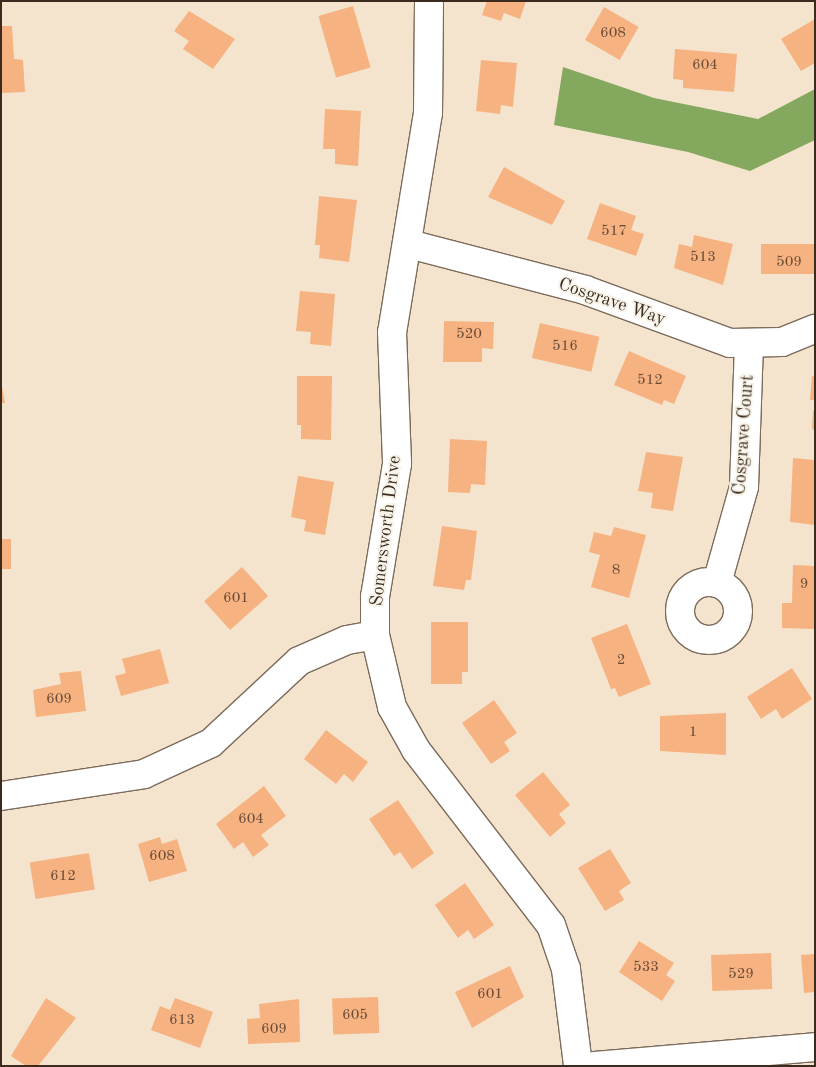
<!DOCTYPE html>
<html>
<head>
<meta charset="utf-8">
<style>
	body { margin:0 }
	#map { position:relative; width:816px; height:1067px; overflow:hidden; background:#f4e4cd; font-family:"Old Standard TT",serif }
	div>[style] { position:absolute }
	.forest>* { inset:0; background:#84a85d }
	.building>* { inset:0; background:#f6b281; transform-origin:0 0 }
	.roads { filter:drop-shadow(1px 0 #7c6b5b) drop-shadow(-1px 0 #7c6b5b) drop-shadow(0 1px #7c6b5b) drop-shadow(0 -1px #7c6b5b) }
	.minor>* { height:28px; margin:-14px; padding:0 14px; transform-origin:14px; border-radius:14px; background:#fff }
	.minor>.ring { margin:-14px; padding:0; box-sizing:content-box; background:none; border:28px solid #fff; border-radius:50% }
	span { translate:-50% -50%; white-space:nowrap; text-align:center; line-height:1.15; -webkit-text-stroke:4px #f7f3e8; paint-order:stroke }
	.number-label { font-size:15px; color:#6a4c37 }
	.number-label span { -webkit-text-stroke-width:0 }
	.street-label { font-size:18px; color:#3b2a1e }
	.frame { position:absolute; inset:0; border:2px solid #3b2a1e; pointer-events:none }
</style>
</head>
<body>
<div id="map">
	<div class="forest">
		<i style="clip-path:polygon(563px 67px,654px 98px,758px 119px,815px 89px,815px 140px,750px 171px,688px 152px,554px 125px)"></i>
	</div>
	<div class="building">
		<i style="clip-path:polygon(487px 1px,526px 1px,520px 19px,504px 13px,501px 21px,482px 15px)"></i>
		<i style="left:353px;top:6px;width:64px;height:36px;rotate:74deg"></i>
		<i style="left:604px;top:7px;width:40px;height:38px;rotate:30deg"></i>
		<i style="clip-path:polygon(189px 11px,235px 39px,213px 69px,183px 49px,189px 41px,174px 31px)"></i>
		<i style="clip-path:polygon(815px 19px,815px 63px,801px 71px,781px 39px)"></i>
		<i style="clip-path:polygon(1px 26px,12px 26px,14px 59px,23px 60px,25px 92px,1px 93px)"></i>
		<i style="clip-path:polygon(675px 49px,737px 54px,734px 92px,683px 88px,683px 80px,673px 79px)"></i>
		<i style="clip-path:polygon(481px 60px,517px 63px,513px 107px,501px 105px,500px 114px,476px 111px)"></i>
		<i style="clip-path:polygon(325px 109px,361px 111px,358px 166px,335px 164px,335px 149px,323px 149px)"></i>
		<i style="clip-path:polygon(504px 167px,565px 201px,552px 225px,488px 197px)"></i>
		<i style="clip-path:polygon(319px 196px,357px 200px,349px 262px,319px 258px,320px 245px,315px 245px)"></i>
		<i style="clip-path:polygon(600px 203px,636px 216px,631px 230px,644px 234px,636px 256px,587px 239px)"></i>
		<i style="clip-path:polygon(694px 235px,733px 244px,723px 285px,674px 268px,679px 244px,692px 247px)"></i>
		<i style="left:815px;top:244px;width:30px;height:54px;rotate:90deg"></i>
		<i style="clip-path:polygon(300px 291px,335px 294px,331px 346px,310px 344px,311px 332px,296px 331px)"></i>
		<i style="clip-path:polygon(444px 321px,494px 322px,493px 349px,482px 348px,482px 362px,443px 362px)"></i>
		<i style="left:540px;top:323px;width:61px;height:36px;rotate:13deg"></i>
		<i style="clip-path:polygon(629px 351px,686px 376px,674px 404px,664px 400px,662px 405px,614px 385px)"></i>
		<i style="clip-path:polygon(297px 376px,332px 376px,331px 440px,301px 439px,301px 425px,297px 425px)"></i>
		<i style="clip-path:polygon(812px 376px,815px 377px,815px 400px,810px 400px)"></i>
		<i style="clip-path:polygon(1px 381px,5px 403px,1px 403px)"></i>
		<i style="clip-path:polygon(813px 411px,815px 411px,815px 430px,812px 429px)"></i>
		<i style="clip-path:polygon(450px 439px,487px 441px,485px 485px,471px 484px,470px 493px,448px 492px)"></i>
		<i style="clip-path:polygon(646px 452px,683px 457px,673px 511px,651px 508px,653px 493px,638px 491px)"></i>
		<i style="clip-path:polygon(793px 458px,815px 460px,815px 525px,790px 522px)"></i>
		<i style="clip-path:polygon(298px 476px,334px 482px,325px 535px,304px 531px,306px 520px,291px 517px)"></i>
		<i style="clip-path:polygon(442px 526px,477px 531px,471px 580px,466px 580px,464px 590px,433px 586px)"></i>
		<i style="clip-path:polygon(614px 527px,646px 535px,629px 598px,591px 587px,600px 555px,589px 552px,594px 532px,611px 536px)"></i>
		<i style="left:1px;top:539px;width:10px;height:30px"></i>
		<i style="clip-path:polygon(793px 565px,815px 566px,815px 629px,782px 628px,782px 603px,792px 603px)"></i>
		<i style="left:242px;top:567px;width:39px;height:51px;rotate:48deg"></i>
		<i style="clip-path:polygon(431px 622px,468px 622px,468px 672px,462px 672px,462px 684px,431px 684px)"></i>
		<i style="clip-path:polygon(627px 624px,651px 684px,619px 697px,615px 688px,611px 689px,591px 638px)"></i>
		<i style="clip-path:polygon(160px 649px,169px 683px,121px 696px,115px 676px,126px 673px,122px 659px)"></i>
		<i style="clip-path:polygon(792px 668px,812px 699px,782px 719px,776px 709px,761px 719px,747px 697px)"></i>
		<i style="clip-path:polygon(81px 671px,86px 711px,36px 717px,33px 690px,61px 684px,59px 673px)"></i>
		<i style="clip-path:polygon(494px 700px,517px 733px,504px 742px,510px 751px,491px 764px,462px 723px)"></i>
		<i style="clip-path:polygon(726px 713px,726px 755px,660px 751px,660px 716px)"></i>
		<i style="clip-path:polygon(326px 730px,368px 762px,353px 782px,344px 774px,336px 784px,304px 759px)"></i>
		<i style="clip-path:polygon(543px 772px,570px 805px,559px 814px,566px 823px,550px 837px,515px 795px)"></i>
		<i style="clip-path:polygon(264px 786px,286px 816px,261px 835px,269px 845px,253px 857px,243px 842px,234px 849px,216px 824px)"></i>
		<i style="clip-path:polygon(398px 800px,434px 853px,412px 869px,400px 852px,394px 856px,369px 819px)"></i>
		<i style="clip-path:polygon(160px 837px,162px 844px,177px 839px,187px 871px,149px 882px,138px 844px)"></i>
		<i style="clip-path:polygon(610px 849px,631px 883px,619px 891px,624px 900px,605px 911px,578px 868px)"></i>
		<i style="left:89px;top:853px;width:37px;height:60px;rotate:81deg"></i>
		<i style="clip-path:polygon(465px 883px,494px 925px,474px 939px,468px 930px,458px 938px,435px 905px)"></i>
		<i style="clip-path:polygon(639px 941px,674px 963px,666px 975px,675px 981px,662px 1001px,619px 972px)"></i>
		<i style="left:771px;top:953px;width:36px;height:60px;rotate:88deg"></i>
		<i style="clip-path:polygon(815px 954px,815px 992px,804px 993px,801px 955px)"></i>
		<i style="clip-path:polygon(510px 966px,524px 997px,472px 1028px,455px 992px)"></i>
		<i style="left:378px;top:997px;width:36px;height:46px;rotate:88deg"></i>
		<i style="clip-path:polygon(46px 998px,76px 1018px,38px 1066px,26px 1066px,11px 1056px)"></i>
		<i style="clip-path:polygon(175px 998px,213px 1012px,200px 1048px,151px 1030px,160px 1006px,170px 1010px)"></i>
		<i style="clip-path:polygon(299px 999px,300px 1042px,248px 1044px,247px 1019px,260px 1018px,259px 1004px)"></i>
	</div>
	<div class="roads">
		<div class="minor">
			<i style="left:429px;top:1px;width:112px;rotate:90.5deg"></i>
			<i style="left:428px;top:113px;width:222px;rotate:99.3deg"></i>
			<i style="left:392px;top:332px;width:132px;rotate:87.8deg"></i>
			<i style="left:397px;top:464px;width:135px;rotate:99.4deg"></i>
			<i style="left:375px;top:597px;width:38px;rotate:90deg"></i>
			<i style="left:375px;top:635px;width:74px;rotate:76.7deg"></i>
			<i style="left:392px;top:707px;width:49px;rotate:60.8deg"></i>
			<i style="left:416px;top:750px;width:221px;rotate:52.4deg"></i>
			<i style="left:551px;top:925px;width:46px;rotate:71.2deg"></i>
			<i style="left:566px;top:969px;width:98px;rotate:82.9deg"></i>
			<i style="left:409px;top:244px;width:182px;rotate:14.6deg"></i>
			<i style="left:585px;top:290px;width:154px;rotate:20.1deg"></i>
			<i style="left:730px;top:343px;width:52px;rotate:-1.1deg"></i>
			<i style="left:782px;top:342px;width:35px;rotate:-22deg"></i>
			<i class="ring" style="left:680px;top:582px;width:30px;height:30px"></i>
			<i style="left:717px;top:583px;width:100px;rotate:-74.3deg"></i>
			<i style="left:744px;top:487px;width:144px;rotate:-88deg"></i>
			<i style="left:1px;top:796px;width:145px;rotate:-8.7deg"></i>
			<i style="left:144px;top:774px;width:74px;rotate:-24.8deg"></i>
			<i style="left:211px;top:743px;width:120px;rotate:-43deg"></i>
			<i style="left:299px;top:661px;width:52px;rotate:-23.6deg"></i>
			<i style="left:347px;top:640px;width:28px;rotate:-10deg"></i>
			<i style="left:594px;top:1066px;width:222px;rotate:-4.9deg"></i>
		</div>
	</div>
	<div class="number-label">
		<span style="left:613px;top:34px">608</span>
		<span style="left:705px;top:66px">604</span>
		<span style="left:614px;top:232px">517</span>
		<span style="left:703px;top:258px">513</span>
		<span style="left:789px;top:263px">509</span>
		<span style="left:469px;top:335px">520</span>
		<span style="left:565px;top:347px">516</span>
		<span style="left:650px;top:381px">512</span>
		<span style="left:616px;top:571px">8</span>
		<span style="left:804px;top:585px">9</span>
		<span style="left:236px;top:599px">601</span>
		<span style="left:621px;top:661px">2</span>
		<span style="left:59px;top:700px">609</span>
		<span style="left:693px;top:733px">1</span>
		<span style="left:251px;top:820px">604</span>
		<span style="left:162px;top:857px">608</span>
		<span style="left:63px;top:877px">612</span>
		<span style="left:646px;top:968px">533</span>
		<span style="left:741px;top:975px">529</span>
		<span style="left:490px;top:995px">601</span>
		<span style="left:355px;top:1016px">605</span>
		<span style="left:182px;top:1021px">613</span>
		<span style="left:274px;top:1030px">609</span>
	</div>
	<div class="street-label">
		<span style="left:612px;top:302px;rotate:19deg">Cosgrave Way</span>
		<span style="left:744px;top:435px;rotate:-86deg">Cosgrave Court</span>
		<span style="left:386px;top:531px;rotate:-83deg">Somersworth Drive</span>
	</div>
	<div class="frame"></div>
</div>
</body>
</html>
